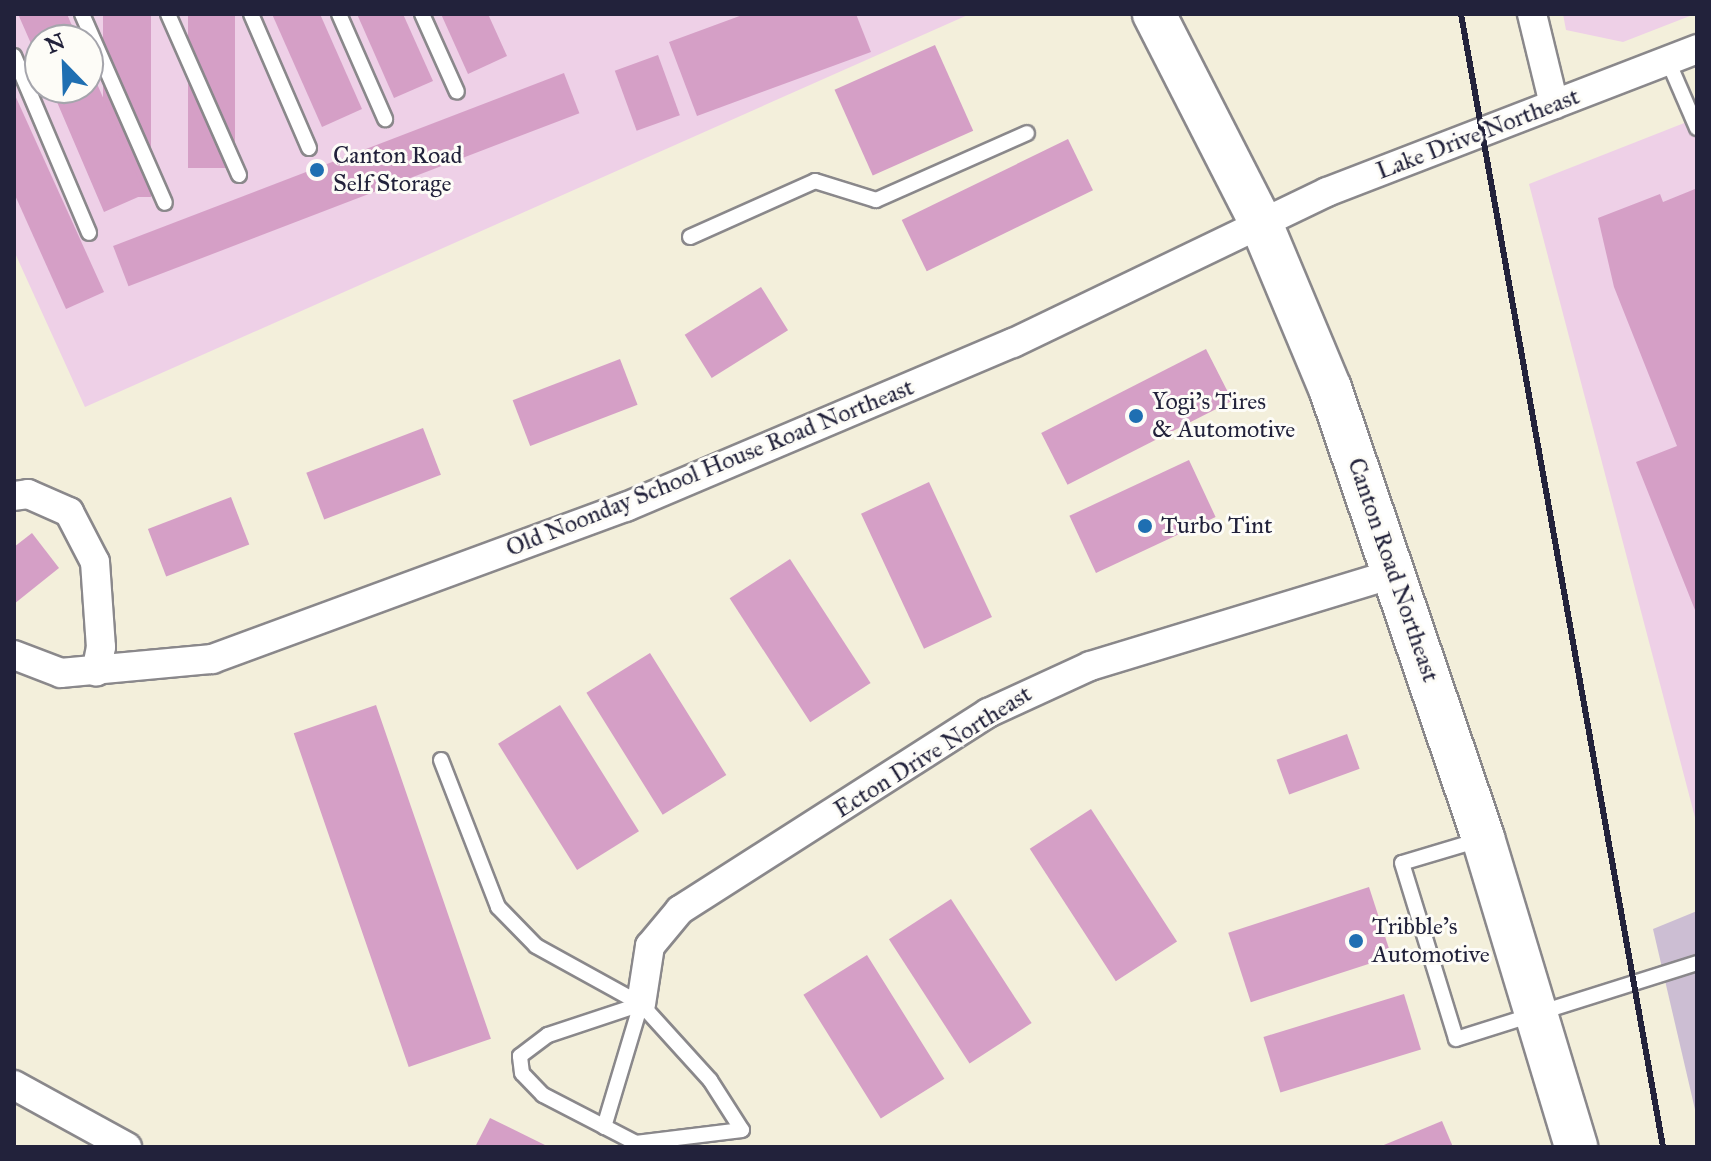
<!DOCTYPE html>
<html>
<head>
<meta charset="utf-8">
<style>
	body { margin:0 }
	#map { position:relative; width:1711px; height:1161px; overflow:hidden; background:#f3efdb; font-family:"IM FELL Great Primer",serif }
	div>[style] { position:absolute }
	.built>* { inset:0; background:#eed0e7 }
	.industrial>* { inset:0; background:#ccbed3 }
	.building>* { inset:0; background:#d59fc6; transform-origin:0 0 }
	.roads { filter:drop-shadow(2px 0 #8a888b) drop-shadow(-2px 0 #8a888b) drop-shadow(0 2px #8a888b) drop-shadow(0 -2px #8a888b) }
	.service>* { height:14px; margin:-7px; padding:0 7px; transform-origin:7px; border-radius:7px; background:#fff }
	.minor>* { height:28px; margin:-14px; padding:0 14px; transform-origin:14px; border-radius:14px; background:#fff }
	.primary>* { height:42px; margin:-21px; padding:0 21px; transform-origin:21px; border-radius:21px; background:#fff }
	.rail>* { height:6px; margin:-3px; padding:0 3px; transform-origin:3px; border-radius:3px; background:#22223b }
	.dots>* { width:22px; height:22px; translate:-50% -50%; box-sizing:border-box; border:4px solid #fdfcf7; border-radius:50% }
	span { translate:-50% -50%; white-space:nowrap; text-align:center; line-height:1.15; -webkit-text-stroke:6px #fdfcf7; paint-order:stroke }
	.street-label { font-size:24px; color:#22223b }
	.poi-label { font-size:24px; color:#22223b }
	.left { translate:0 -50%; text-align:left }
	.frame { position:absolute; inset:0; border:16px solid #22223b; pointer-events:none }
	.north { position:absolute; left:24px; top:24px; width:80px; height:80px; box-sizing:border-box; background:#fdfcf7; border:2px solid #a5a5ac; border-radius:50%; rotate:337deg; font-size:22px; font-weight:700; line-height:32px; text-align:center; color:#22223b }
	.north::after { content:''; display:block; margin:auto; width:28px; height:36px; background:#1f6fb2; clip-path:polygon(50% 0,100% 100%,50% 72%,0 100%) }
</style>
</head>
<body>
<div id="map">
	<div class="built">
		<i style="clip-path:polygon(evenodd,14px 14px,970px 14px,85px 407px,14px 251px,14px 14px,40px 40px,88px 40px,88px 88px,40px 88px,40px 40px)"></i>
		<i style="clip-path:polygon(1563px 14px,1695px 14px,1623px 42px,1566px 30px)"></i>
		<i style="clip-path:polygon(1697px 118px,1697px 825px,1529px 184px)"></i>
	</div>
	<div class="industrial">
		<i style="clip-path:polygon(1697px 911px,1697px 1118px,1653px 929px)"></i>
	</div>
	<div class="building">
		<i style="clip-path:polygon(18px 14px,67px 14px,78px 40px,40px 40px,40px 64px)"></i>
		<i style="left:103px;top:14px;width:48px;height:183px"></i>
		<i style="left:188px;top:14px;width:47px;height:154px"></i>
		<i style="clip-path:polygon(272px 14px,320px 14px,362px 109px,322px 127px)"></i>
		<i style="clip-path:polygon(357px 14px,403px 14px,433px 81px,394px 98px)"></i>
		<i style="clip-path:polygon(441px 14px,488px 14px,507px 56px,468px 74px)"></i>
		<i style="clip-path:polygon(745px 14px,856px 14px,871px 52px,697px 116px,669px 42px)"></i>
		<i style="left:935px;top:45px;width:94px;height:110px;rotate:66deg"></i>
		<i style="left:658px;top:55px;width:64px;height:46px;rotate:70deg"></i>
		<i style="clip-path:polygon(88px 63px,145px 194px,104px 212px,51px 88px,88px 88px)"></i>
		<i style="left:564px;top:73px;width:43px;height:483px;rotate:69deg"></i>
		<i style="clip-path:polygon(14px 93px,104px 292px,66px 309px,14px 193px)"></i>
		<i style="left:1068px;top:139px;width:57px;height:185px;rotate:64deg"></i>
		<i style="clip-path:polygon(1695px 189px,1697px 194px,1697px 615px,1636px 462px,1677px 446px,1614px 287px,1598px 218px,1660px 194px,1663px 202px)"></i>
		<i style="left:761px;top:287px;width:51px;height:90px;rotate:58deg"></i>
		<i style="left:1206px;top:349px;width:58px;height:185px;rotate:63deg"></i>
		<i style="left:620px;top:359px;width:49px;height:115px;rotate:69deg"></i>
		<i style="left:423px;top:428px;width:50px;height:125px;rotate:69deg"></i>
		<i style="left:1189px;top:460px;width:63px;height:132px;rotate:65deg"></i>
		<i style="left:929px;top:482px;width:149px;height:75px;rotate:65deg"></i>
		<i style="left:231px;top:497px;width:51px;height:89px;rotate:69deg"></i>
		<i style="clip-path:polygon(32px 533px,59px 568px,14px 604px,14px 547px)"></i>
		<i style="left:790px;top:559px;width:148px;height:72px;rotate:57deg"></i>
		<i style="left:650px;top:653px;width:144px;height:75px;rotate:58deg"></i>
		<i style="left:376px;top:705px;width:353px;height:87px;rotate:71deg"></i>
		<i style="left:560px;top:705px;width:149px;height:73px;rotate:58deg"></i>
		<i style="left:1347px;top:734px;width:37px;height:75px;rotate:70deg"></i>
		<i style="left:1091px;top:809px;width:158px;height:73px;rotate:57deg"></i>
		<i style="left:1369px;top:887px;width:73px;height:148px;rotate:72deg"></i>
		<i style="left:951px;top:899px;width:148px;height:74px;rotate:57deg"></i>
		<i style="left:867px;top:955px;width:146px;height:75px;rotate:58deg"></i>
		<i style="left:1404px;top:994px;width:58px;height:147px;rotate:73deg"></i>
		<i style="clip-path:polygon(490px 1118px,549px 1147px,475px 1147px)"></i>
		<i style="clip-path:polygon(1442px 1121px,1453px 1147px,1379px 1147px)"></i>
	</div>
	<div class="roads">
		<div class="service">
			<i style="left:82px;top:14px;width:206px;rotate:66.3deg"></i>
			<i style="left:168px;top:14px;width:176px;rotate:66.2deg"></i>
			<i style="left:251px;top:14px;width:146px;rotate:66.6deg"></i>
			<i style="left:339px;top:14px;width:115px;rotate:66.3deg"></i>
			<i style="left:422px;top:14px;width:85px;rotate:65.8deg"></i>
			<i style="left:14px;top:56px;width:192px;rotate:67deg"></i>
			<i style="left:1668px;top:61px;width:73px;rotate:66.6deg"></i>
			<i style="left:690px;top:237px;width:137px;rotate:-24.1deg"></i>
			<i style="left:815px;top:181px;width:64px;rotate:17.3deg"></i>
			<i style="left:876px;top:200px;width:165px;rotate:-23.9deg"></i>
			<i style="left:441px;top:760px;width:158px;rotate:68.8deg"></i>
			<i style="left:498px;top:907px;width:54px;rotate:45.7deg"></i>
			<i style="left:536px;top:946px;width:120px;rotate:28.9deg"></i>
			<i style="left:641px;top:1004px;width:103px;rotate:47.8deg"></i>
			<i style="left:710px;top:1080px;width:59px;rotate:57.4deg"></i>
			<i style="left:742px;top:1130px;width:107px;rotate:173deg"></i>
			<i style="left:636px;top:1143px;width:105px;rotate:-152.7deg"></i>
			<i style="left:543px;top:1095px;width:30px;rotate:-134deg"></i>
			<i style="left:522px;top:1073px;width:17px;rotate:-97deg"></i>
			<i style="left:520px;top:1056px;width:35px;rotate:-37deg"></i>
			<i style="left:548px;top:1035px;width:98px;rotate:-18.4deg"></i>
			<i style="left:1479px;top:840px;width:80px;rotate:163.4deg"></i>
			<i style="left:1402px;top:863px;width:184px;rotate:72.9deg"></i>
			<i style="left:1456px;top:1039px;width:253px;rotate:-17.5deg"></i>
			<i style="left:604px;top:1127px;width:128px;rotate:-73.3deg"></i>
		</div>
		<div class="minor">
			<i style="left:1532px;top:14px;width:93px;rotate:76.3deg"></i>
			<i style="left:14px;top:496px;width:14px;rotate:-8deg"></i>
			<i style="left:28px;top:494px;width:45px;rotate:23.7deg"></i>
			<i style="left:69px;top:512px;width:56px;rotate:62.5deg"></i>
			<i style="left:95px;top:562px;width:85px;rotate:86deg"></i>
			<i style="left:101px;top:647px;width:25px;rotate:101deg"></i>
			<i style="left:14px;top:655px;width:50px;rotate:21deg"></i>
			<i style="left:61px;top:673px;width:152px;rotate:-5.3deg"></i>
			<i style="left:212px;top:659px;width:441px;rotate:-20.2deg"></i>
			<i style="left:626px;top:507px;width:420px;rotate:-23deg"></i>
			<i style="left:1013px;top:343px;width:348px;rotate:-25.7deg"></i>
			<i style="left:1327px;top:192px;width:397px;rotate:-21.1deg"></i>
			<i style="left:641px;top:1004px;width:59px;rotate:-81.2deg"></i>
			<i style="left:650px;top:946px;width:47px;rotate:-50.2deg"></i>
			<i style="left:680px;top:910px;width:366px;rotate:-32.6deg"></i>
			<i style="left:988px;top:713px;width:112px;rotate:-24.7deg"></i>
			<i style="left:1090px;top:666px;width:320px;rotate:-16.9deg"></i>
			<i style="left:14px;top:1085px;width:129px;rotate:28.8deg"></i>
		</div>
		<div class="primary">
			<i style="left:1154px;top:14px;width:233px;rotate:62.9deg"></i>
			<i style="left:1260px;top:221px;width:181px;rotate:67.3deg"></i>
			<i style="left:1330px;top:388px;width:475px;rotate:71.2deg"></i>
			<i style="left:1483px;top:838px;width:323px;rotate:73.2deg"></i>
		</div>
	</div>
	<div class="rail">
		<i style="left:1461px;top:14px;width:1151px;rotate:79.89deg"></i>
	</div>
	<div class="dots">
		<i style="left:317px;top:170px;background:#1f6fb2"></i>
		<i style="left:1136px;top:416px;background:#1f6fb2"></i>
		<i style="left:1145px;top:526px;background:#1f6fb2"></i>
		<i style="left:1356px;top:941px;background:#1f6fb2"></i>
	</div>
	<div class="street-label">
		<span style="left:1478px;top:134px;rotate:-21deg">Lake Drive Northeast</span>
		<span style="left:710px;top:468px;rotate:-22deg">Old Noonday School House Road Northeast</span>
		<span style="left:1393px;top:570px;rotate:71deg">Canton Road Northeast</span>
		<span style="left:933px;top:752px;rotate:-32deg">Ecton Drive Northeast</span>
	</div>
	<div class="poi-label">
		<span class="left" style="left:333px;top:170px">Canton Road<br>Self Storage</span>
		<span class="left" style="left:1152px;top:416px">Yogi's Tires<br>&amp; Automotive</span>
		<span class="left" style="left:1161px;top:526px">Turbo Tint</span>
		<span class="left" style="left:1372px;top:941px">Tribble's<br>Automotive</span>
	</div>
	<div class="frame"></div>
	<div class="north">N</div>
</div>
</body>
</html>
